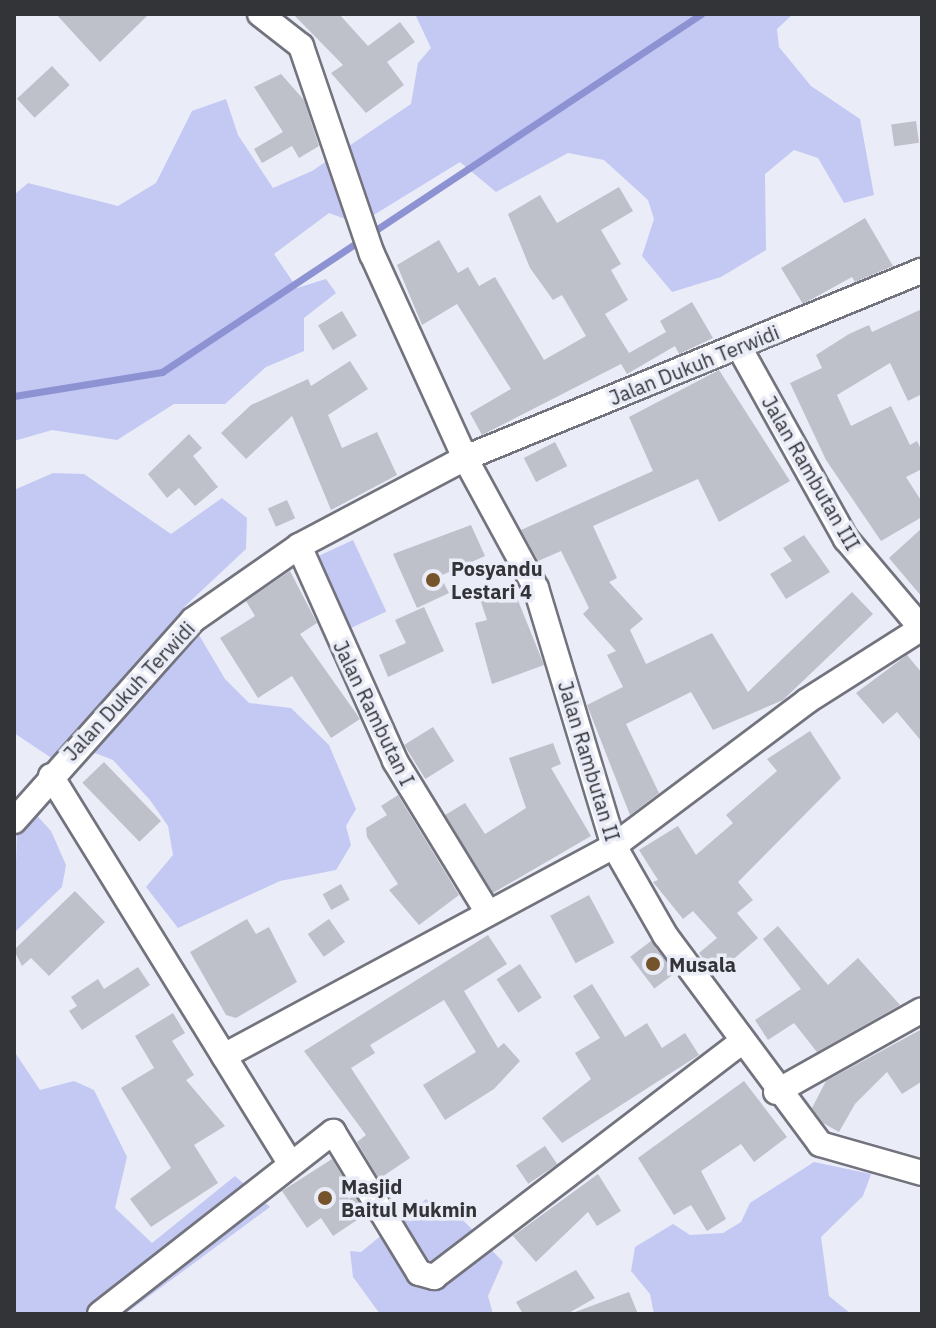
<!DOCTYPE html>
<html>
<head>
<meta charset="utf-8">
<style>
	body { margin:0 }
	#map { position:relative; width:936px; height:1328px; overflow:hidden; background:#eaecf7; font-family:"IBM Plex Sans",sans-serif }
	div>[style] { position:absolute }
	.green>* { inset:0; background:#c4c9f4; transform-origin:0 0 }
	.stream>* { height:7px; margin:-3.5px; padding:0 3.5px; transform-origin:3.5px; border-radius:3.5px; background:#8d93d2 }
	.building>* { inset:0; background:#bec0ca; transform-origin:0 0 }
	.roads { filter:drop-shadow(2px 0 #72737d) drop-shadow(-2px 0 #72737d) drop-shadow(0 2px #72737d) drop-shadow(0 -2px #72737d) }
	.minor>* { height:24px; margin:-12px; padding:0 12px; transform-origin:12px; border-radius:12px; background:#fff }
	.dots>* { width:22px; height:22px; translate:-50% -50%; box-sizing:border-box; border:4px solid #eaecf7; border-radius:50% }
	span { translate:-50% -50%; white-space:nowrap; text-align:center; line-height:1.15; -webkit-text-stroke:7px #eaecf7; paint-order:stroke }
	.street-label { font-size:20px; color:#333438 }
	.poi-label { font-size:20px; color:#333438; font-weight:700 }
	.left { translate:0 -50%; text-align:left }
	.frame { position:absolute; inset:0; border:16px solid #333438; pointer-events:none }
</style>
</head>
<body>
<div id="map">
	<div class="green">
		<i style="clip-path:polygon(415px 14px,793px 14px,777px 29px,779px 47px,811px 86px,860px 119px,874px 195px,844px 203px,818px 158px,794px 150px,765px 174px,766px 250px,721px 277px,672px 292px,642px 256px,654px 219px,648px 200px,604px 160px,568px 153px,496px 192px,460px 162px,359px 224px,329px 213px,274px 254px,297px 288px,326px 279px,336px 293px,304px 318px,304px 351px,266px 367px,225px 404px,174px 404px,117px 440px,52px 430px,14px 441px,14px 195px,28px 183px,118px 206px,156px 183px,192px 111px,226px 99px,238px 135px,273px 188px,312px 171px,411px 104px,418px 63px,431px 48px)"></i>
		<i style="clip-path:polygon(53px 473px,84px 474px,171px 534px,222px 498px,247px 518px,246px 549px,183px 608px,225px 679px,249px 703px,291px 708px,329px 745px,356px 809px,346px 826px,351px 845px,336px 870px,280px 881px,178px 928px,146px 887px,173px 855px,168px 826px,150px 800px,113px 760px,95px 753px,71px 771px,14px 733px,14px 490px)"></i>
		<i style="left:353px;top:540px;width:79px;height:45px;rotate:65deg"></i>
		<i style="clip-path:polygon(18px 795px,51px 831px,66px 865px,62px 887px,14px 933px)"></i>
		<i style="clip-path:polygon(14px 1051px,40px 1090px,74px 1081px,94px 1090px,127px 1157px,115px 1208px,152px 1243px,235px 1176px,270px 1207px,125px 1314px,14px 1314px)"></i>
		<i style="clip-path:polygon(814px 1162px,871px 1174px,863px 1196px,821px 1237px,829px 1296px,851px 1314px,654px 1314px,650px 1294px,631px 1271px,635px 1247px,673px 1224px,690px 1235px,723px 1233px,741px 1222px,750px 1203px)"></i>
		<i style="clip-path:polygon(426px 1199px,461px 1218px,503px 1262px,488px 1296px,493px 1314px,380px 1314px,353px 1277px,350px 1251px,361px 1252px)"></i>
	</div>
	<div class="stream">
		<i style="left:14px;top:396px;width:150px;rotate:-9.2deg"></i>
		<i style="left:162px;top:372px;width:647px;rotate:-33.59deg"></i>
	</div>
	<div class="building">
		<i style="clip-path:polygon(56px 14px,149px 14px,100px 62px)"></i>
		<i style="clip-path:polygon(293px 14px,339px 14px,368px 46px,400px 22px,415px 42px,387px 62px,404px 85px,366px 113px,331px 73px,343px 65px)"></i>
		<i style="left:52px;top:66px;width:26px;height:48px;rotate:47deg"></i>
		<i style="clip-path:polygon(281px 74px,304px 100px,319px 146px,299px 158px,292px 146px,262px 163px,254px 149px,283px 132px,254px 87px)"></i>
		<i style="left:916px;top:121px;width:22px;height:25px;rotate:82deg"></i>
		<i style="clip-path:polygon(619px 187px,633px 211px,601px 230px,621px 264px,611px 270px,628px 300px,605px 314px,629px 353px,666px 332px,660px 321px,692px 302px,713px 338px,679px 354px,675px 346px,627px 374px,621px 364px,482px 435px,470px 413px,511px 389px,457px 304px,422px 325px,397px 265px,439px 240px,458px 273px,468px 267px,479px 286px,495px 277px,544px 360px,586px 336px,562px 295px,553px 300px,530px 268px,508px 214px,540px 195px,557px 223px)"></i>
		<i style="clip-path:polygon(865px 218px,893px 266px,855px 282px,852px 277px,803px 304px,781px 268px)"></i>
		<i style="clip-path:polygon(922px 309px,922px 394px,908px 401px,890px 363px,837px 395px,851px 426px,891px 406px,910px 445px,917px 441px,922px 451px,922px 469px,906px 477px,922px 502px,922px 517px,881px 541px,826px 460px,790px 383px,822px 368px,816px 355px,849px 334px,869px 325px,872px 332px)"></i>
		<i style="left:342px;top:311px;width:29px;height:28px;rotate:59deg"></i>
		<i style="clip-path:polygon(350px 361px,368px 389px,328px 415px,342px 448px,377px 432px,397px 475px,331px 510px,292px 416px,246px 459px,221px 433px,251px 405px,308px 379px,311px 386px)"></i>
		<i style="clip-path:polygon(719px 370px,790px 481px,719px 522px,698px 479px,593px 526px,617px 578px,609px 582px,643px 619px,630px 630px,646px 664px,712px 633px,748px 692px,852px 592px,873px 614px,783px 700px,713px 730px,691px 692px,626px 724px,659px 793px,630px 815px,587px 705px,623px 687px,607px 655px,616px 651px,583px 614px,589px 608px,561px 551px,538px 561px,521px 530px,653px 471px,629px 417px)"></i>
		<i style="clip-path:polygon(189px 434px,202px 448px,193px 456px,218px 487px,195px 506px,179px 488px,167px 498px,148px 474px)"></i>
		<i style="left:555px;top:442px;width:27px;height:35px;rotate:63deg"></i>
		<i style="left:287px;top:500px;width:20px;height:21px;rotate:66deg"></i>
		<i style="clip-path:polygon(471px 525px,485px 556px,440px 576px,449px 593px,417px 608px,393px 554px)"></i>
		<i style="clip-path:polygon(922px 528px,922px 597px,889px 558px)"></i>
		<i style="clip-path:polygon(804px 535px,830px 572px,786px 599px,770px 574px,792px 561px,783px 548px)"></i>
		<i style="clip-path:polygon(290px 571px,317px 623px,300px 634px,360px 719px,331px 738px,292px 676px,258px 698px,220px 638px,255px 616px,246px 601px)"></i>
		<i style="clip-path:polygon(513px 588px,544px 665px,492px 684px,475px 623px,487px 620px,480px 599px)"></i>
		<i style="clip-path:polygon(424px 607px,444px 651px,388px 677px,379px 655px,406px 643px,395px 620px)"></i>
		<i style="clip-path:polygon(907px 655px,922px 673px,922px 742px,897px 712px,883px 724px,856px 693px)"></i>
		<i style="left:433px;top:727px;width:40px;height:34px;rotate:58deg"></i>
		<i style="clip-path:polygon(810px 731px,841px 778px,738px 882px,753px 900px,737px 913px,758px 938px,716px 974px,699px 953px,717px 938px,693px 911px,683px 919px,653px 882px,658px 880px,639px 850px,678px 826px,696px 855px,733px 823px,726px 815px,777px 771px,767px 759px)"></i>
		<i style="clip-path:polygon(553px 743px,561px 764px,551px 768px,591px 836px,493px 893px,445px 815px,465px 803px,485px 834px,526px 808px,509px 758px)"></i>
		<i style="left:104px;top:762px;width:82px;height:30px;rotate:46deg"></i>
		<i style="clip-path:polygon(398px 795px,459px 895px,419px 925px,389px 890px,398px 884px,367px 837px,366px 828px,387px 815px,381px 806px)"></i>
		<i style="left:341px;top:884px;width:18px;height:21px;rotate:61deg"></i>
		<i style="clip-path:polygon(75px 891px,105px 922px,49px 976px,31px 958px,22px 966px,14px 950px)"></i>
		<i style="left:589px;top:895px;width:54px;height:44px;rotate:62deg"></i>
		<i style="clip-path:polygon(247px 919px,256px 934px,269px 927px,297px 982px,236px 1018px,226px 1015px,190px 952px)"></i>
		<i style="left:329px;top:919px;width:28px;height:26px;rotate:55deg"></i>
		<i style="clip-path:polygon(778px 926px,828px 985px,858px 958px,900px 1005px,817px 1052px,794px 1023px,768px 1040px,755px 1020px,801px 989px,763px 939px)"></i>
		<i style="clip-path:polygon(488px 935px,507px 964px,464px 991px,498px 1048px,504px 1043px,520px 1061px,494px 1089px,445px 1120px,423px 1085px,476px 1052px,444px 1000px,370px 1045px,375px 1053px,351px 1068px,410px 1158px,379px 1179px,357px 1142px,366px 1135px,304px 1051px)"></i>
		<i style="left:651px;top:941px;width:40px;height:26px;rotate:53deg"></i>
		<i style="left:520px;top:964px;width:40px;height:28px;rotate:57deg"></i>
		<i style="clip-path:polygon(138px 967px,150px 985px,82px 1030px,69px 1011px,77px 1006px,71px 997px,98px 979px,104px 989px)"></i>
		<i style="clip-path:polygon(592px 984px,625px 1037px,647px 1023px,662px 1048px,685px 1033px,699px 1055px,562px 1143px,542px 1118px,591px 1079px,575px 1053px,600px 1038px,573px 996px)"></i>
		<i style="clip-path:polygon(173px 1013px,185px 1033px,172px 1041px,194px 1075px,186px 1080px,225px 1126px,194px 1145px,218px 1183px,151px 1227px,130px 1199px,171px 1168px,121px 1088px,154px 1068px,135px 1036px)"></i>
		<i style="clip-path:polygon(922px 1029px,921px 1082px,902px 1094px,887px 1072px,855px 1104px,839px 1132px,823px 1123px,812px 1108px,826px 1081px)"></i>
		<i style="clip-path:polygon(744px 1081px,787px 1137px,754px 1162px,741px 1144px,701px 1171px,726px 1219px,707px 1231px,691px 1205px,674px 1215px,638px 1158px)"></i>
		<i style="left:545px;top:1146px;width:22px;height:35px;rotate:56deg"></i>
		<i style="clip-path:polygon(332px 1159px,366px 1214px,333px 1236px,321px 1218px,307px 1228px,282px 1191px)"></i>
		<i style="clip-path:polygon(598px 1174px,621px 1211px,597px 1226px,588px 1212px,536px 1262px,513px 1236px)"></i>
		<i style="clip-path:polygon(576px 1270px,595px 1298px,567px 1314px,523px 1314px,516px 1302px)"></i>
		<i style="clip-path:polygon(629px 1292px,638px 1314px,576px 1314px,575px 1312px)"></i>
	</div>
	<div class="roads">
		<div class="minor">
			<i style="left:260px;top:14px;width:52px;rotate:38deg"></i>
			<i style="left:301px;top:46px;width:220px;rotate:71.2deg"></i>
			<i style="left:372px;top:254px;width:224px;rotate:65.5deg"></i>
			<i style="left:465px;top:458px;width:148px;rotate:61.4deg"></i>
			<i style="left:536px;top:588px;width:270px;rotate:73.2deg"></i>
			<i style="left:614px;top:846px;width:103px;rotate:60.2deg"></i>
			<i style="left:665px;top:935px;width:260px;rotate:53.4deg"></i>
			<i style="left:820px;top:1144px;width:106px;rotate:15.9deg"></i>
			<i style="left:739px;top:347px;width:220px;rotate:60.9deg"></i>
			<i style="left:846px;top:539px;width:118px;rotate:49.8deg"></i>
			<i style="left:299px;top:546px;width:235px;rotate:65.9deg"></i>
			<i style="left:395px;top:761px;width:178px;rotate:58.5deg"></i>
			<i style="left:51px;top:776px;width:453px;rotate:58.3deg"></i>
			<i style="left:14px;top:821px;width:269px;rotate:-48.3deg"></i>
			<i style="left:193px;top:620px;width:129px;rotate:-34.9deg"></i>
			<i style="left:299px;top:546px;width:188px;rotate:-27.9deg"></i>
			<i style="left:465px;top:458px;width:494px;rotate:-22.3deg"></i>
			<i style="left:224px;top:1056px;width:443px;rotate:-28.3deg"></i>
			<i style="left:614px;top:846px;width:241px;rotate:-36.9deg"></i>
			<i style="left:807px;top:701px;width:136px;rotate:-32.4deg"></i>
			<i style="left:776px;top:1092px;width:167px;rotate:-29.3deg"></i>
			<i style="left:100px;top:1314px;width:296px;rotate:-38deg"></i>
			<i style="left:333px;top:1132px;width:165px;rotate:58.6deg"></i>
			<i style="left:419px;top:1273px;width:16px;rotate:15deg"></i>
			<i style="left:434px;top:1277px;width:387px;rotate:-37.4deg"></i>
		</div>
	</div>
	<div class="dots">
		<i style="left:433px;top:580px;background:#75532b"></i>
		<i style="left:653px;top:964px;background:#75532b"></i>
		<i style="left:325px;top:1198px;background:#75532b"></i>
	</div>
	<div class="street-label">
		<span style="left:694px;top:365px;rotate:-22deg">Jalan Dukuh Terwidi</span>
		<span style="left:811px;top:473px;rotate:60deg">Jalan Rambutan III</span>
		<span style="left:129px;top:691px;rotate:-47deg">Jalan Dukuh Terwidi</span>
		<span style="left:374px;top:713px;rotate:64deg">Jalan Rambutan I</span>
		<span style="left:589px;top:761px;rotate:73deg">Jalan Rambutan II</span>
	</div>
	<div class="poi-label">
		<span class="left" style="left:451px;top:580px">Posyandu<br>Lestari 4</span>
		<span class="left" style="left:669px;top:964px">Musala</span>
		<span class="left" style="left:341px;top:1198px">Masjid<br>Baitul Mukmin</span>
	</div>
	<div class="frame"></div>
</div>
</body>
</html>
